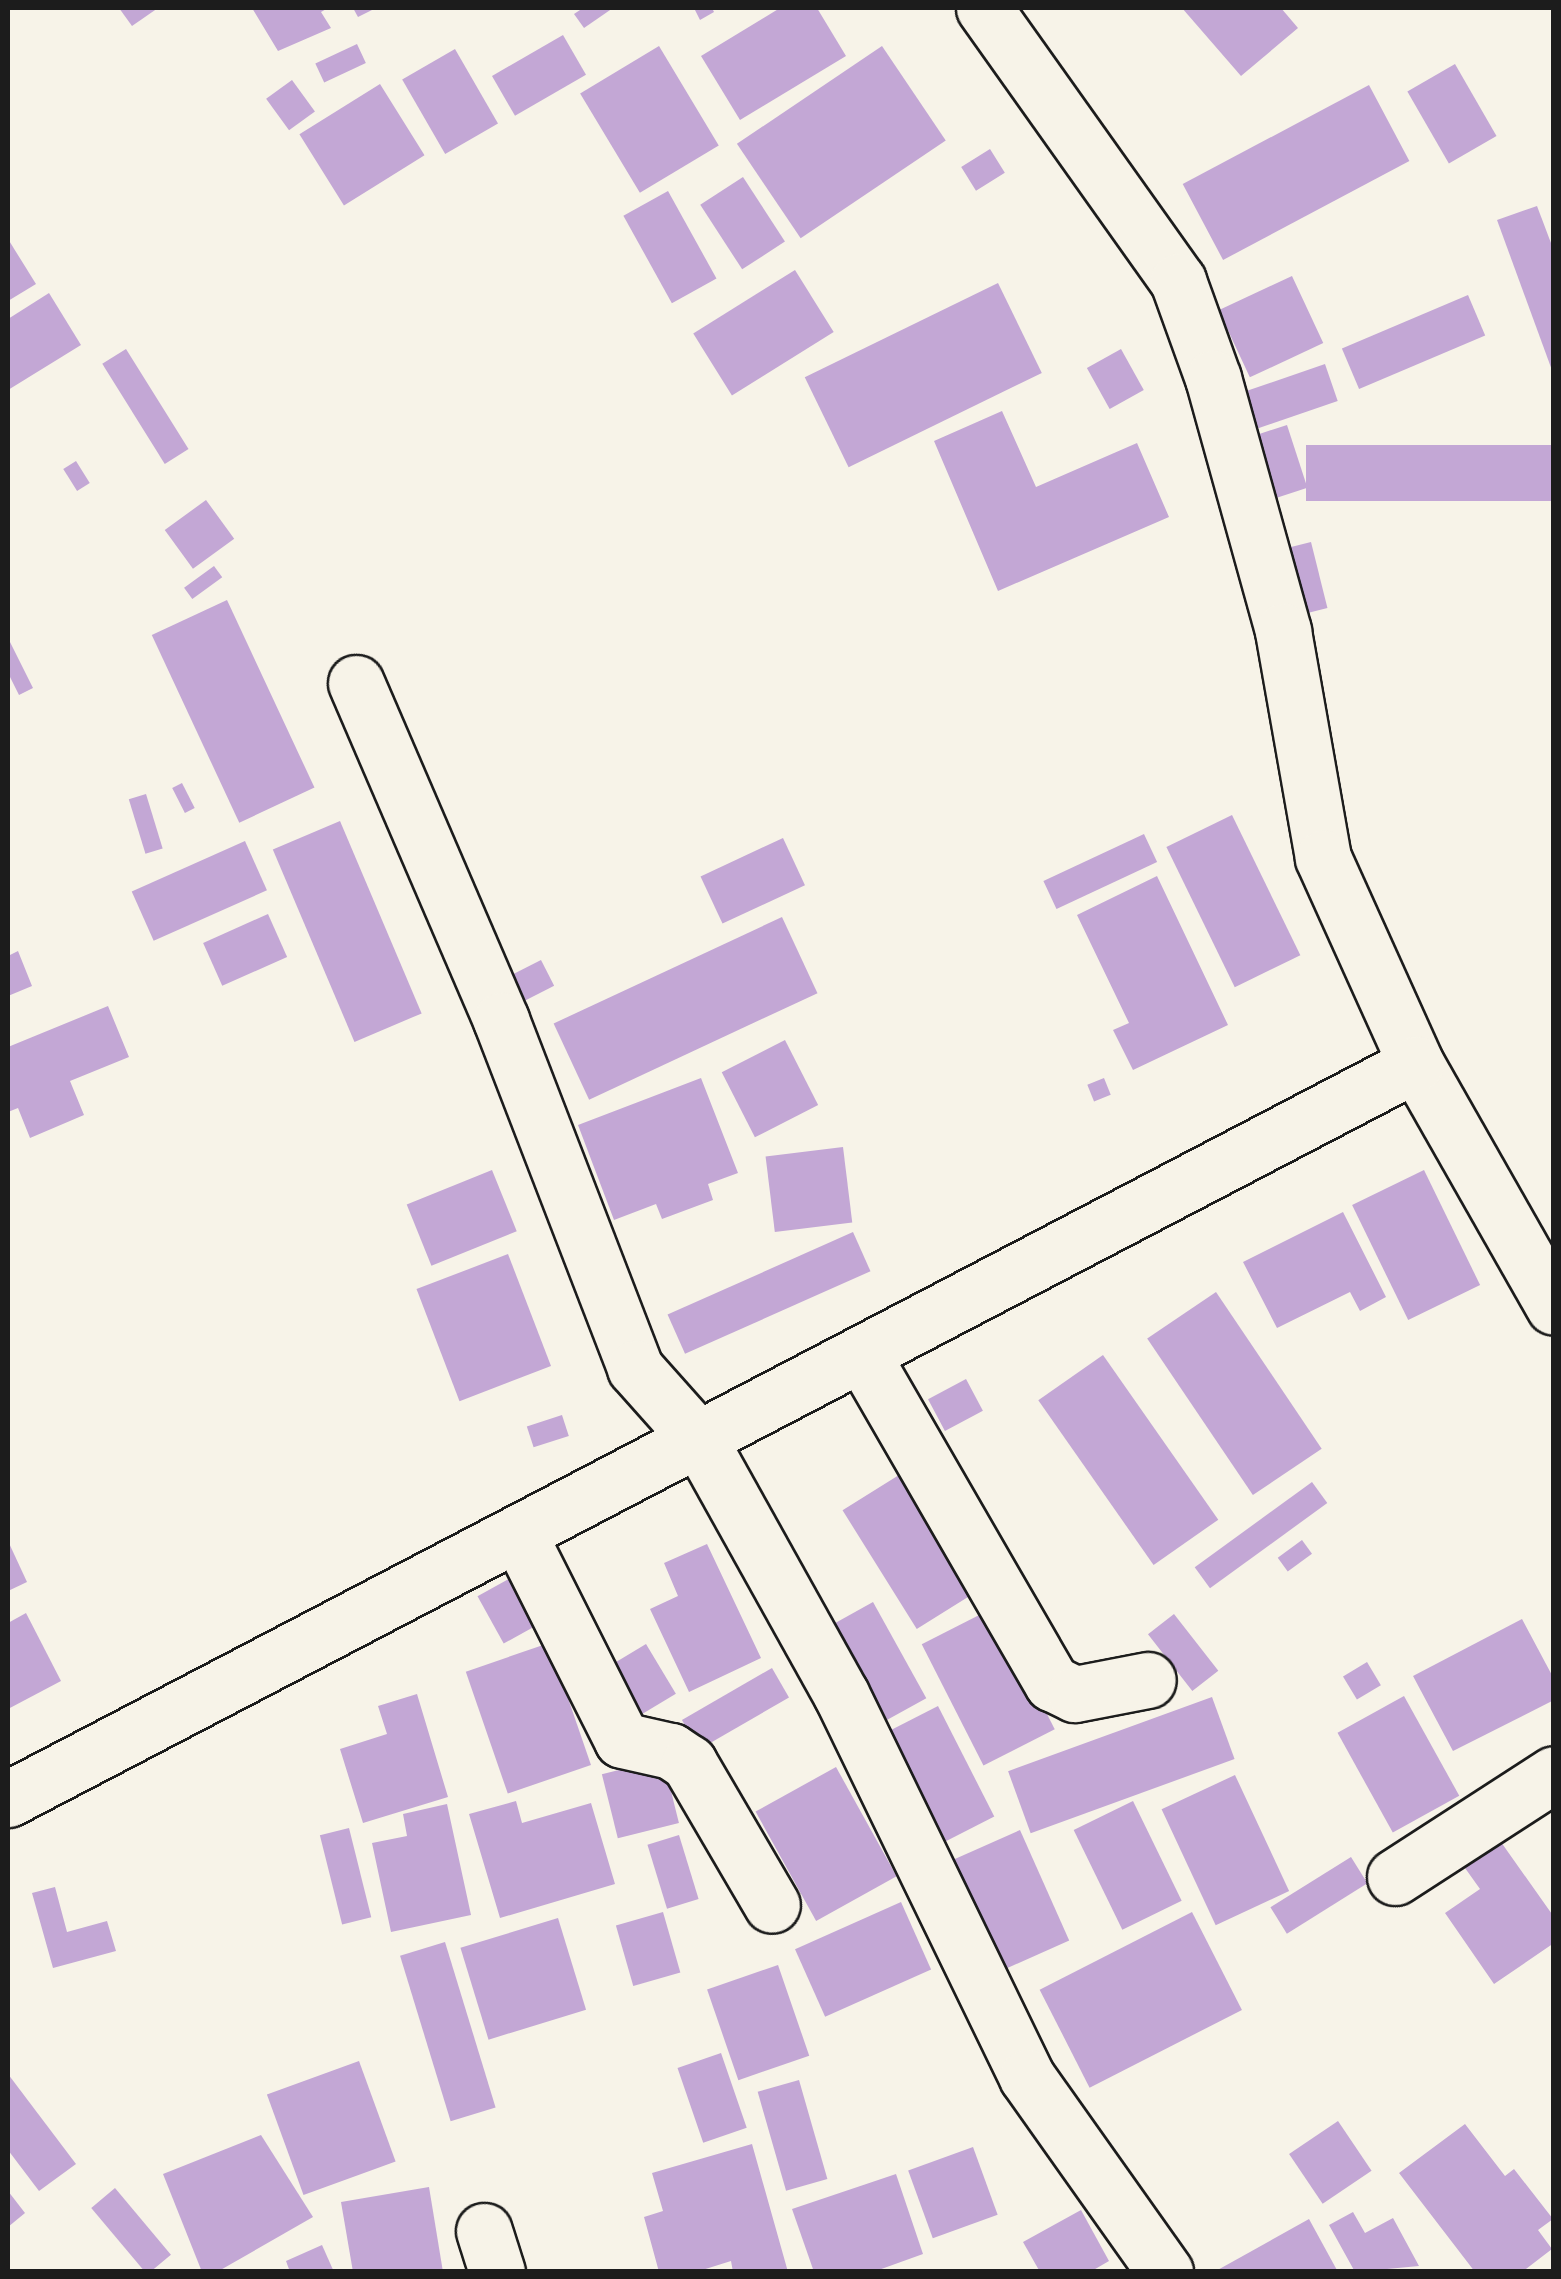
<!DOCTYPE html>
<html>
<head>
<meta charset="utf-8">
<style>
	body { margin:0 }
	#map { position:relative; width:1561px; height:2279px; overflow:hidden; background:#f7f3e8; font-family:Sriracha,sans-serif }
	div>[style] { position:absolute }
	.building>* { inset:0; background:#c3a7d5; transform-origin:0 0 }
	.roads { filter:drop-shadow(2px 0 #1c1c1c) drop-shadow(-2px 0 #1c1c1c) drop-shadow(0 2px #1c1c1c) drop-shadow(0 -2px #1c1c1c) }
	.minor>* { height:55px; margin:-27.5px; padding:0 27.5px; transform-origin:27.5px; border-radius:27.5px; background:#f7f3e8 }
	span { translate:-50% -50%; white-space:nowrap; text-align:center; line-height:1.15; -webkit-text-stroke:8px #f7f3e8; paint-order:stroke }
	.frame { position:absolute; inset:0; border:10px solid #1c1c1c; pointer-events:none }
</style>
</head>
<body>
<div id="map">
	<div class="building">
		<i style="clip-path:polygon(119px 8px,158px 8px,132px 26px)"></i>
		<i style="clip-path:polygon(252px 8px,328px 8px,321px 12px,331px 28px,278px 51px)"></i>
		<i style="clip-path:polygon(353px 8px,376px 8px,358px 17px)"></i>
		<i style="clip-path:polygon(583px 8px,613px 8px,584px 28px,574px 14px)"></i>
		<i style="clip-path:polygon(694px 8px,712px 8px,714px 12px,700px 20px)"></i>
		<i style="clip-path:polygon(780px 8px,817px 8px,846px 56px,740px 120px,701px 56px)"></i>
		<i style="clip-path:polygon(1182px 8px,1281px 8px,1298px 28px,1241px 76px)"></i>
		<i style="left:563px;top:35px;width:46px;height:82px;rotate:60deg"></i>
		<i style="left:357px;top:44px;width:21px;height:46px;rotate:65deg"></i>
		<i style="left:659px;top:46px;width:116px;height:92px;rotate:59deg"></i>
		<i style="left:882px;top:46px;width:114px;height:175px;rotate:56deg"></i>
		<i style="left:455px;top:49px;width:86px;height:61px;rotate:60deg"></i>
		<i style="left:1455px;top:64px;width:83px;height:55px;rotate:60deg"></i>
		<i style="left:292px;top:80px;width:39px;height:32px;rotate:54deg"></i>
		<i style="left:380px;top:84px;width:84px;height:95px;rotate:58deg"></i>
		<i style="left:1369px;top:85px;width:86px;height:211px;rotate:62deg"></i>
		<i style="left:990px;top:149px;width:28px;height:34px;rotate:58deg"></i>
		<i style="left:743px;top:177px;width:77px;height:51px;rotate:57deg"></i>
		<i style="left:668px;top:191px;width:100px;height:51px;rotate:61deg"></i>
		<i style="clip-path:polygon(1537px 206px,1554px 251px,1553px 373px,1497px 220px)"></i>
		<i style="clip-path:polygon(8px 239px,36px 284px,8px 301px)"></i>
		<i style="left:795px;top:270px;width:73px;height:120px;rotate:58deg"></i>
		<i style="left:1292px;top:276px;width:74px;height:81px;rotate:65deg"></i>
		<i style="left:998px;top:283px;width:100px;height:215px;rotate:64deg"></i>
		<i style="clip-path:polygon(49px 293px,81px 345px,8px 390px,8px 319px)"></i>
		<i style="left:1468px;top:295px;width:44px;height:137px;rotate:67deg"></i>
		<i style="left:126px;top:349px;width:118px;height:28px;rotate:58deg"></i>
		<i style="left:1121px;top:349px;width:47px;height:39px;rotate:61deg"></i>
		<i style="left:1325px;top:364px;width:39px;height:84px;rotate:71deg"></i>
		<i style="clip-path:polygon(1002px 411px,1036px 487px,1137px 443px,1169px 517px,998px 591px,934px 441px)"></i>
		<i style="left:1287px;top:425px;width:66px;height:45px;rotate:72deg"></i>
		<i style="left:1554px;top:445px;width:56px;height:248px;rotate:90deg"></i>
		<i style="left:76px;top:461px;width:26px;height:15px;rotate:58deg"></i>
		<i style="left:206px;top:500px;width:48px;height:51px;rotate:54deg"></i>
		<i style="left:1311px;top:542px;width:68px;height:43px;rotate:76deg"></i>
		<i style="left:214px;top:566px;width:14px;height:37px;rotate:54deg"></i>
		<i style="left:227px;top:600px;width:207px;height:83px;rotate:65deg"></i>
		<i style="clip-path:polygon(8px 638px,33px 688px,19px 695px,8px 673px)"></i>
		<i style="left:182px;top:783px;width:28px;height:11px;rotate:63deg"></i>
		<i style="left:146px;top:794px;width:57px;height:18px;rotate:73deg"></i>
		<i style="left:1232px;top:815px;width:156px;height:73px;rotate:64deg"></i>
		<i style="left:340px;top:821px;width:209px;height:73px;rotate:67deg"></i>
		<i style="left:1144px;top:834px;width:31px;height:111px;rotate:65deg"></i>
		<i style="left:783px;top:838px;width:52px;height:91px;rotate:65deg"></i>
		<i style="left:245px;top:841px;width:54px;height:124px;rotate:66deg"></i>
		<i style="clip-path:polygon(1157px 876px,1228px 1025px,1133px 1070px,1113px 1030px,1129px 1023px,1077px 915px)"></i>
		<i style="left:268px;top:914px;width:47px;height:71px;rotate:66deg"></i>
		<i style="left:782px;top:917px;width:84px;height:252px;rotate:65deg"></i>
		<i style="clip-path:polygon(18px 951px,32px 986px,8px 996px,8px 956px)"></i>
		<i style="left:541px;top:960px;width:29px;height:49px;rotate:63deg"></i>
		<i style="clip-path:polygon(108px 1006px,129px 1057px,70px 1081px,84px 1115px,30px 1138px,18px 1108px,8px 1112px,8px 1047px)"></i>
		<i style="left:785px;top:1040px;width:73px;height:71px;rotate:63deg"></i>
		<i style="clip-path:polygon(701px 1078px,738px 1173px,708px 1184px,713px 1200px,662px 1219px,656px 1204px,614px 1220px,578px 1125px)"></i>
		<i style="left:1104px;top:1078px;width:18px;height:18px;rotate:68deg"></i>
		<i style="left:843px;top:1147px;width:76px;height:78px;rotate:83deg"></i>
		<i style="left:492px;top:1170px;width:66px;height:92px;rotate:68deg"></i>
		<i style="left:1424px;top:1170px;width:128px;height:80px;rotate:64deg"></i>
		<i style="clip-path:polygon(1343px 1212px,1386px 1297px,1360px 1311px,1350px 1292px,1277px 1328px,1243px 1262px)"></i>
		<i style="left:853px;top:1232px;width:43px;height:203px;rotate:66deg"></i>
		<i style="left:508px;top:1254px;width:120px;height:98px;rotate:69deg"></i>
		<i style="left:1216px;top:1292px;width:189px;height:83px;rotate:56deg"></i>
		<i style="left:1103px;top:1355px;width:201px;height:79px;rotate:55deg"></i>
		<i style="left:966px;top:1379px;width:36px;height:43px;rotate:62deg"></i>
		<i style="left:562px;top:1415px;width:22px;height:37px;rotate:72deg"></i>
		<i style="left:907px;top:1470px;width:140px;height:76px;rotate:58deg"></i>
		<i style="left:1312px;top:1482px;width:26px;height:145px;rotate:54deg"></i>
		<i style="left:1302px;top:1540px;width:17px;height:30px;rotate:54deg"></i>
		<i style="clip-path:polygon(8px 1541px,27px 1582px,8px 1591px)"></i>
		<i style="clip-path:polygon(707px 1544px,761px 1658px,689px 1692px,650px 1609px,678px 1596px,664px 1563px)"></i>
		<i style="left:516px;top:1575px;width:54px;height:44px;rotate:61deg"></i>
		<i style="left:873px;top:1602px;width:110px;height:57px;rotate:61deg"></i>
		<i style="left:993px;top:1608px;width:136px;height:80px;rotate:63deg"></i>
		<i style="clip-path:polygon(26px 1613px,61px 1681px,8px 1709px,8px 1623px)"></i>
		<i style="left:1174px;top:1614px;width:72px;height:33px;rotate:52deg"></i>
		<i style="clip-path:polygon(1522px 1619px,1554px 1679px,1554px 1700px,1453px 1751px,1413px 1676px)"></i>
		<i style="left:549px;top:1643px;width:129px;height:88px;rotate:71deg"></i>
		<i style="left:646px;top:1644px;width:58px;height:48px;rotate:59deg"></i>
		<i style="left:1367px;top:1662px;width:27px;height:28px;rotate:59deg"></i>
		<i style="left:772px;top:1668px;width:34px;height:104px;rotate:60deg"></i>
		<i style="clip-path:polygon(417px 1694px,448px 1797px,363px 1823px,340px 1749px,387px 1734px,378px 1706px)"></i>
		<i style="left:1404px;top:1696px;width:114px;height:76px;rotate:61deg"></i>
		<i style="left:1212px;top:1697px;width:66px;height:217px;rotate:70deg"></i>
		<i style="left:938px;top:1706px;width:124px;height:67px;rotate:63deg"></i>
		<i style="left:663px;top:1759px;width:66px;height:63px;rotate:76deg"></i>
		<i style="left:836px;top:1767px;width:125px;height:92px;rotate:61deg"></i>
		<i style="left:1235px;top:1775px;width:128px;height:81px;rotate:65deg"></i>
		<i style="clip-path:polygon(516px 1801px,522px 1823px,591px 1803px,615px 1884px,500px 1918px,469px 1814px)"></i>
		<i style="left:1133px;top:1801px;width:111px;height:66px;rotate:64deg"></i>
		<i style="clip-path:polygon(447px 1804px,471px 1915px,391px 1932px,372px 1843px,407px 1836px,403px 1814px)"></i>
		<i style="left:349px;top:1828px;width:92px;height:30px;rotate:76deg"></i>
		<i style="left:1020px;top:1830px;width:121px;height:83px;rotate:66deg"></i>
		<i style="left:679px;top:1835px;width:67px;height:33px;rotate:73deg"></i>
		<i style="clip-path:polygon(1496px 1835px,1554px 1917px,1554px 1943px,1494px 1984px,1445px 1913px,1480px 1889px,1460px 1861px)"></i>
		<i style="left:1351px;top:1857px;width:31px;height:95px;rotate:58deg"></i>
		<i style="clip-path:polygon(55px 1887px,67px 1932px,107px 1921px,116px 1951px,53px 1968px,32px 1893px)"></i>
		<i style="left:901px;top:1902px;width:74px;height:116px;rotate:66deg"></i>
		<i style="left:663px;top:1912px;width:63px;height:49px;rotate:74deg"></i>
		<i style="left:1192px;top:1912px;width:110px;height:171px;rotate:63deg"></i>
		<i style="left:558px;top:1918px;width:96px;height:102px;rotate:73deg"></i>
		<i style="left:445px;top:1942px;width:173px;height:47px;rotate:73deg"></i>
		<i style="left:778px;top:1965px;width:96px;height:75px;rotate:71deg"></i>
		<i style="left:721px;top:2053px;width:79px;height:46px;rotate:71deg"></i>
		<i style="left:359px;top:2061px;width:107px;height:98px;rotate:70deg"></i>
		<i style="clip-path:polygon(8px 2074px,76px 2164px,39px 2191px,8px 2150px)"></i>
		<i style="left:799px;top:2080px;width:103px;height:43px;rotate:74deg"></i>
		<i style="left:1338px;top:2121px;width:60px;height:59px;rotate:56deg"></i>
		<i style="clip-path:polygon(1465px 2124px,1505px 2176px,1514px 2169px,1553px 2219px,1538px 2230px,1552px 2249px,1522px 2272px,1475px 2272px,1399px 2173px)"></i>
		<i style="clip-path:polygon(261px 2135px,313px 2217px,217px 2272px,202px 2272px,163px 2174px)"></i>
		<i style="clip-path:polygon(752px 2144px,788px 2272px,733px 2272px,731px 2261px,696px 2272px,659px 2272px,644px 2217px,663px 2211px,652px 2173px)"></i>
		<i style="left:973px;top:2147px;width:72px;height:69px;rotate:70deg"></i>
		<i style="clip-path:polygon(896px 2174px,923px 2254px,873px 2272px,814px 2272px,792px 2209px)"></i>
		<i style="clip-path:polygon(429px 2187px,443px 2272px,353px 2272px,341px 2202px)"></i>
		<i style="left:115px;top:2188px;width:87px;height:31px;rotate:50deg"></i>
		<i style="clip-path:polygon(8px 2191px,25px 2213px,8px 2227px)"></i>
		<i style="clip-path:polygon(1081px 2210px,1109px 2261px,1090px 2272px,1040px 2272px,1023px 2242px)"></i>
		<i style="clip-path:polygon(1353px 2212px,1365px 2233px,1393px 2218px,1419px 2266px,1355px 2272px,1329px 2225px)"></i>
		<i style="clip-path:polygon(1309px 2219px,1338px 2272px,1214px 2272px)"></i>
		<i style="clip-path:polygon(322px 2245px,334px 2272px,290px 2272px,286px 2261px)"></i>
	</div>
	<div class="roads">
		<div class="minor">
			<i style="left:984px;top:8px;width:335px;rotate:54.6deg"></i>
			<i style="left:1178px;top:281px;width:103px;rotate:70.2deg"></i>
			<i style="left:1213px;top:378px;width:263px;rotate:74.5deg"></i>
			<i style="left:1283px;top:631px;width:230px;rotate:80deg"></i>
			<i style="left:1323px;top:858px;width:226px;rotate:65.7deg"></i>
			<i style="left:1416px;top:1064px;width:279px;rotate:60.4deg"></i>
			<i style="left:356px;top:683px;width:367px;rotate:66.7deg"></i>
			<i style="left:501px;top:1020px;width:373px;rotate:68.9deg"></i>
			<i style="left:635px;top:1368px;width:98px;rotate:48.3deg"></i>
			<i style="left:700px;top:1441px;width:290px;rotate:60.9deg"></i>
			<i style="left:841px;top:1694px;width:426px;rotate:64.1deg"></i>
			<i style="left:1027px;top:2077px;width:239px;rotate:54.7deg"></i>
			<i style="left:863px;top:1356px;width:378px;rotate:60deg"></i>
			<i style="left:1052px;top:1683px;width:25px;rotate:26deg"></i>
			<i style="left:1075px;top:1694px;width:74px;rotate:-10.9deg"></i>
			<i style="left:519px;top:1535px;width:229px;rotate:63.3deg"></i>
			<i style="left:622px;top:1740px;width:50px;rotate:12.7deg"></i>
			<i style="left:671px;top:1751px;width:22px;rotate:34deg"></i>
			<i style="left:689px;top:1763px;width:164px;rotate:59.7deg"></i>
			<i style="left:8px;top:1799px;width:1588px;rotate:-27.57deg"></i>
			<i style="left:1395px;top:1877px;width:189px;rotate:-32.9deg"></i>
			<i style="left:484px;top:2231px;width:43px;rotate:72.4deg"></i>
		</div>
	</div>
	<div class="frame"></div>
</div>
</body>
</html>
